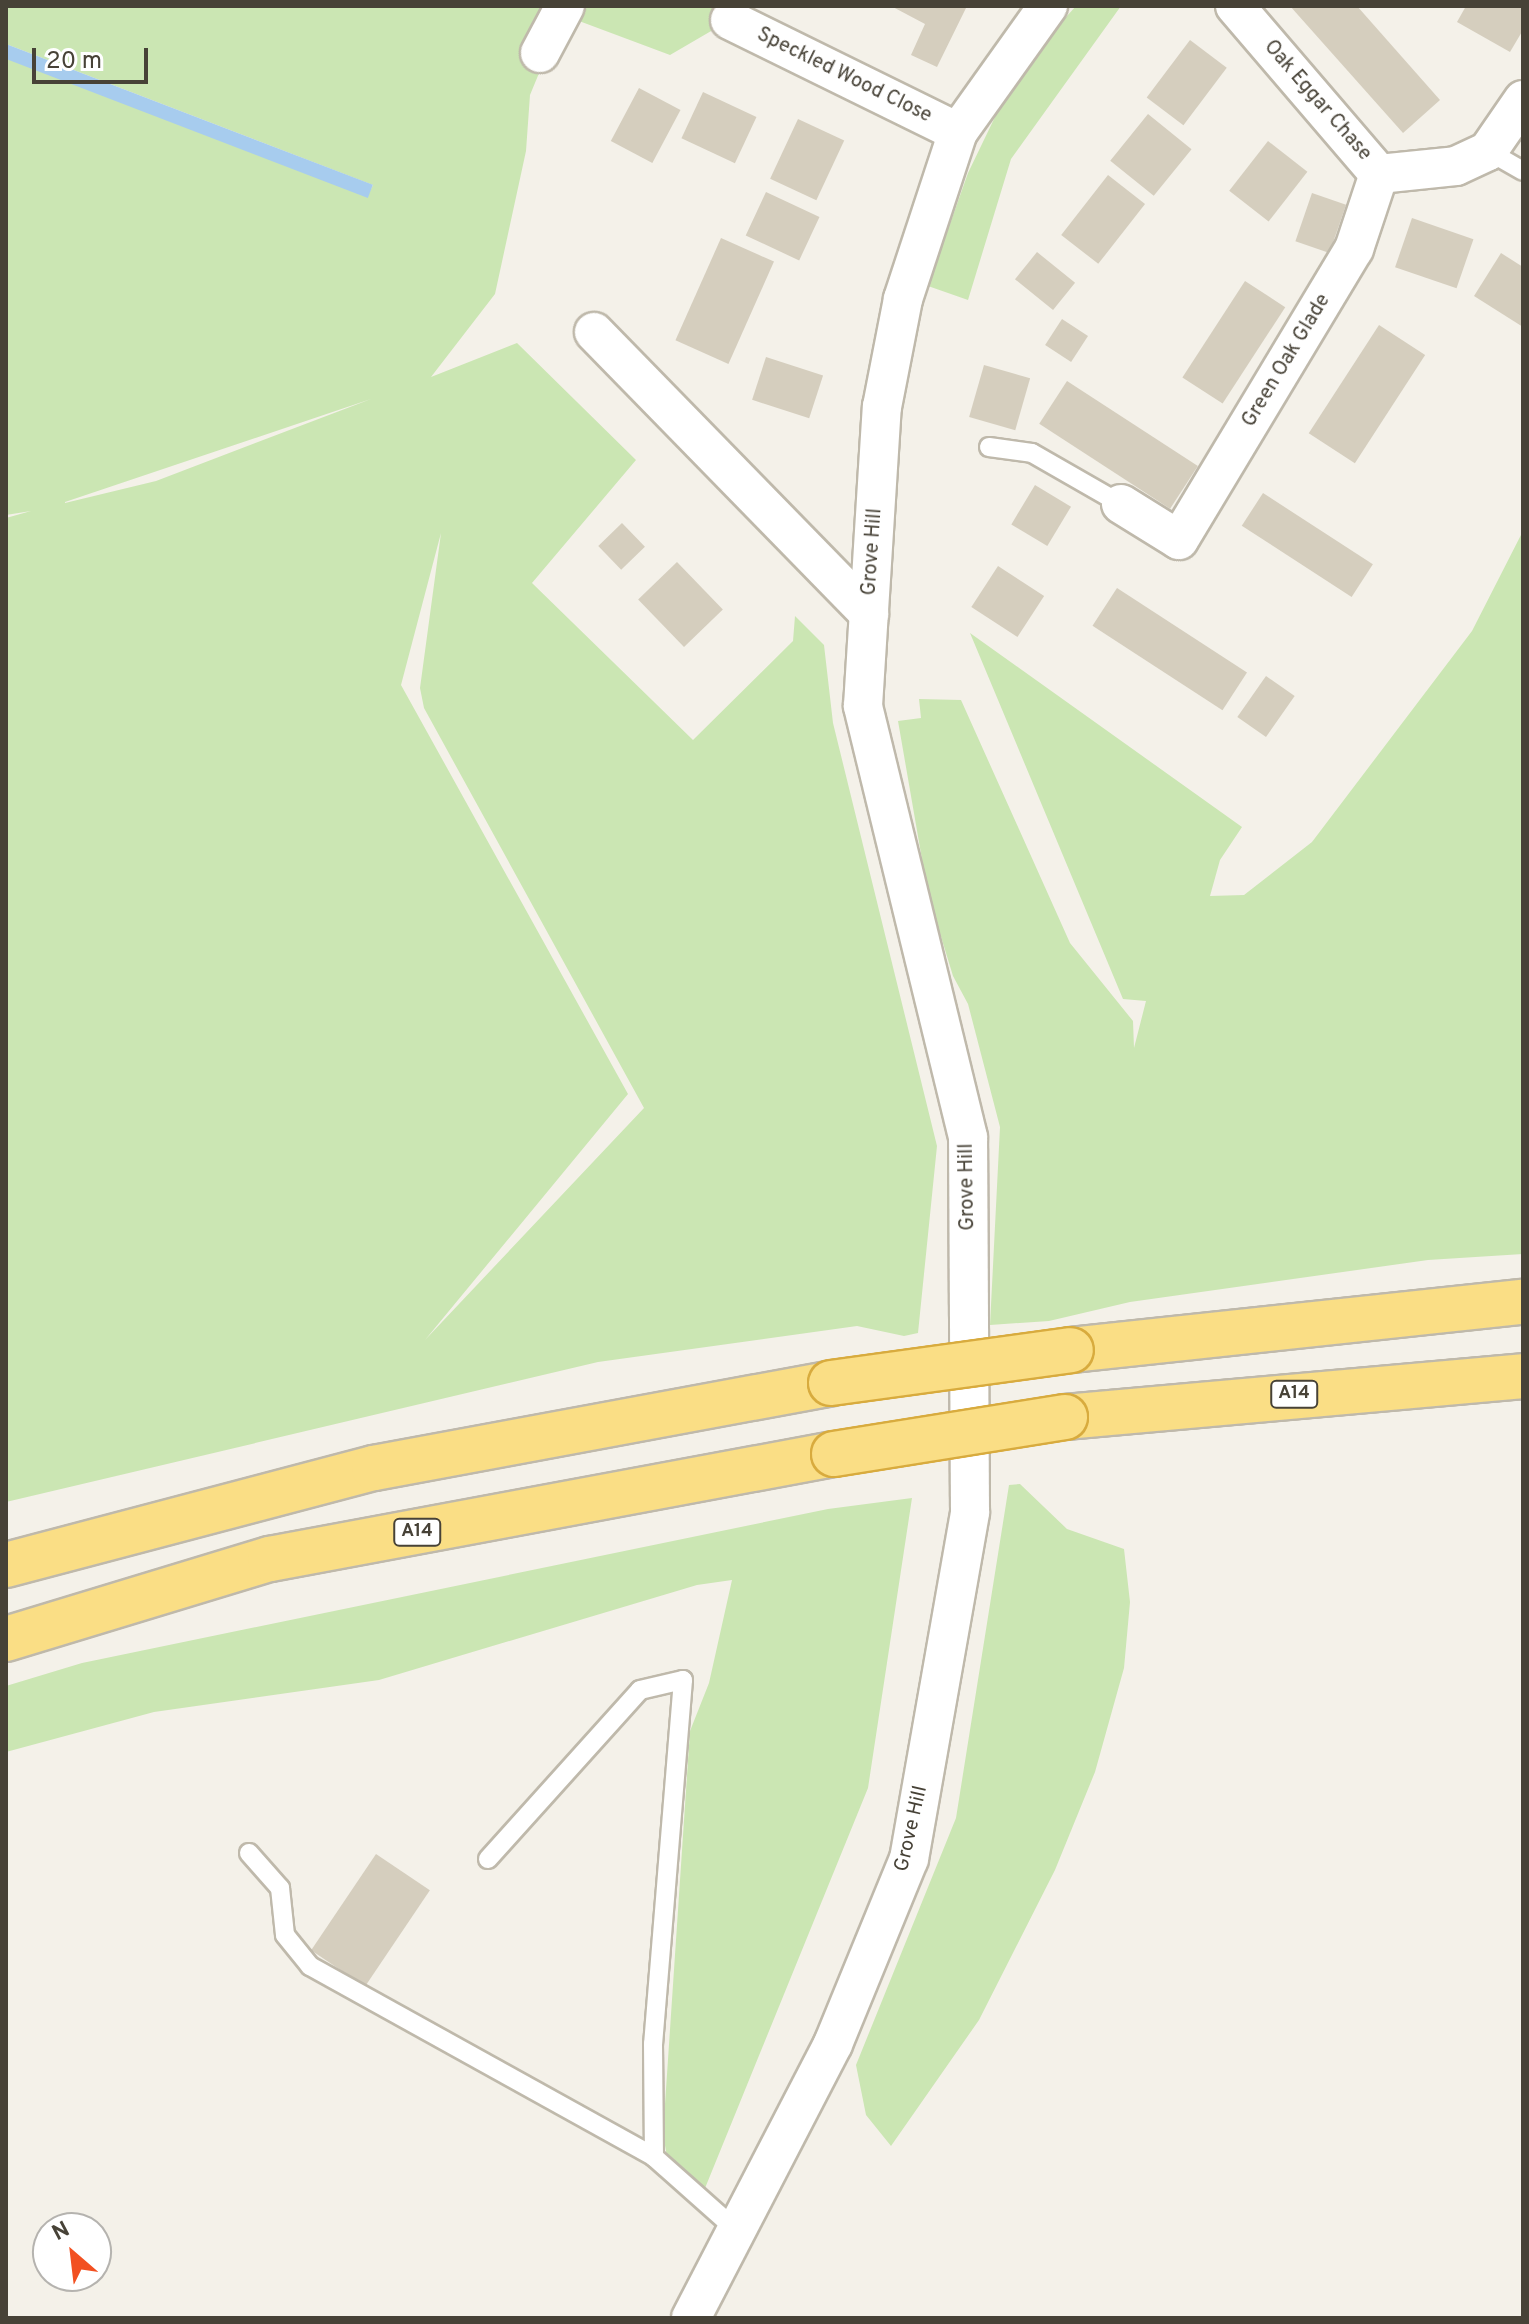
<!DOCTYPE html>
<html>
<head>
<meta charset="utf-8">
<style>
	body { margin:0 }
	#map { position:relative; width:1529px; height:2324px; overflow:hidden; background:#f4f1e9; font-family:Overpass,sans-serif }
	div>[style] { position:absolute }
	.green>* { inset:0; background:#cbe6b3 }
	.water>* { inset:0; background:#a7ccee; transform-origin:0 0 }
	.building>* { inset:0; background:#d5cebe; transform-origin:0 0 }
	.roads { filter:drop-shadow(2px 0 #bfb9ab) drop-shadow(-2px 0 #bfb9ab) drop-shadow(0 2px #bfb9ab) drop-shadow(0 -2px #bfb9ab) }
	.service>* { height:18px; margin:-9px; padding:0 9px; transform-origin:9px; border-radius:9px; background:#fff }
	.minor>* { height:38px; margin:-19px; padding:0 19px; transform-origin:19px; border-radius:19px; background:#fff }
	.trunk>* { height:44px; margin:-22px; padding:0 22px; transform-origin:22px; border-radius:22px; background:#fade85 }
	.bridges { filter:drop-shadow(2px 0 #d8ab3e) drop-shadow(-2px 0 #d8ab3e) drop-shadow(0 2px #d8ab3e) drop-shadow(0 -2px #d8ab3e) }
	.trunk-bridge>* { height:44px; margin:-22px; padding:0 22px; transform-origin:22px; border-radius:22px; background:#fade85 }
	span { translate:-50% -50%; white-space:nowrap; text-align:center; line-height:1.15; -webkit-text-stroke:6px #fff; paint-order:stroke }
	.shield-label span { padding:2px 6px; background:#fff; border:2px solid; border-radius:6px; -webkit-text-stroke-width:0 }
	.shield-label { font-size:18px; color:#474237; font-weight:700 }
	.street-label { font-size:20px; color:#474237 }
	.frame { position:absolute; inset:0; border:8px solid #474237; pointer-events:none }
	.north { position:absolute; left:32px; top:2212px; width:80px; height:80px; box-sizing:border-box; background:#fff; border:2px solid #b5b3af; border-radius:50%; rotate:332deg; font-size:22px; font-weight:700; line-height:32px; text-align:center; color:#474237 }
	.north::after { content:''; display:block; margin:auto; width:28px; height:36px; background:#f25021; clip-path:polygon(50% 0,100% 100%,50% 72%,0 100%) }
	.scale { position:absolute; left:32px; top:48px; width:116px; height:36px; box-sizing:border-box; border:4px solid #474237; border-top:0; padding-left:10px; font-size:24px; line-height:28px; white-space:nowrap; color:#474237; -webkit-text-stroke:6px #fff; paint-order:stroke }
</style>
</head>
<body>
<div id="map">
	<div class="green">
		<i style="clip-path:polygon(evenodd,6px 6px,717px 6px,730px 20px,670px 55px,563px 15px,530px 95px,526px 151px,495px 294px,431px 377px,517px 343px,636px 460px,532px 583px,693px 740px,793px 641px,795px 616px,824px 645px,833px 723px,937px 1146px,918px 1333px,904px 1336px,857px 1326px,598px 1362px,6px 1502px,6px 518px,31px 511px,6px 515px,6px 58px,368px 195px,373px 185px,6px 44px,6px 6px,371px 399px,156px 481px,65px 503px,65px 502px,371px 399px,6px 6px,441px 533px,420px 688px,424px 708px,644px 1108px,425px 1340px,628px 1094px,401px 685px,441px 533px)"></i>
		<i style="clip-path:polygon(1076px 6px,1121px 6px,1011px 159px,968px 300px,928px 286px,968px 173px,995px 117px,1028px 59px)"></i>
		<i style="clip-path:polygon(1523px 531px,1523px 1254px,1428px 1260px,1130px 1302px,1049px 1321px,990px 1325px,1000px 1127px,968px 1004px,953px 976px,928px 894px,898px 721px,921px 718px,919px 699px,961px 700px,1070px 943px,1133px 1021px,1134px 1048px,1146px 1001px,1123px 999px,970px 633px,1242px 827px,1220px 860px,1210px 896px,1244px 895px,1312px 842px,1472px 631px)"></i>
		<i style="clip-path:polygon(1020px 1484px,1067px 1529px,1124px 1549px,1130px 1602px,1124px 1668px,1095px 1772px,1055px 1870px,979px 2020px,891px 2146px,866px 2115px,856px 2065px,956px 1818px,1009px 1485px)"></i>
		<i style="clip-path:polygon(912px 1498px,868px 1788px,701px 2198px,670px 2174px,663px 2134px,690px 1731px,709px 1683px,732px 1580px,697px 1585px,379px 1680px,154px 1712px,6px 1752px,6px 1686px,82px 1663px,828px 1509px)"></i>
	</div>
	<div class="water">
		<i style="left:6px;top:44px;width:393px;height:14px;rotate:21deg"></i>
	</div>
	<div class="building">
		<i style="clip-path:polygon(891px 6px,967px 6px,937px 67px,911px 55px,925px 24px)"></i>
		<i style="clip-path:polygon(1290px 6px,1357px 6px,1440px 100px,1403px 133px)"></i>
		<i style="clip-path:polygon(1466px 6px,1523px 6px,1523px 30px,1510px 52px,1457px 22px)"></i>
		<i style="left:1190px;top:40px;width:46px;height:72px;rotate:37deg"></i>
		<i style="left:639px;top:88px;width:47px;height:60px;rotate:28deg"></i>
		<i style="left:703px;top:92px;width:59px;height:51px;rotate:25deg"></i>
		<i style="left:1148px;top:114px;width:56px;height:60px;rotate:39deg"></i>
		<i style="left:798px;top:119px;width:51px;height:66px;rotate:25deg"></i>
		<i style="left:1268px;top:141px;width:50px;height:63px;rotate:38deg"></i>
		<i style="left:1108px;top:175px;width:47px;height:76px;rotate:38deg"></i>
		<i style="left:766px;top:192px;width:59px;height:48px;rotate:25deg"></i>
		<i style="left:1312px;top:193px;width:36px;height:51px;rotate:19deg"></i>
		<i style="left:1412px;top:218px;width:65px;height:52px;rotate:19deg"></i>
		<i style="left:721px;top:238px;width:58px;height:112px;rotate:24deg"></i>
		<i style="left:1037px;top:252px;width:49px;height:35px;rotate:39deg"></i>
		<i style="clip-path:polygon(1501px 253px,1523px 267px,1523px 327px,1474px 296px)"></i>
		<i style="left:1245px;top:281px;width:48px;height:115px;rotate:33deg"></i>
		<i style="left:1062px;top:319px;width:31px;height:31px;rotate:33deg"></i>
		<i style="left:1379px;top:325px;width:55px;height:129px;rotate:33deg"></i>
		<i style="left:766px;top:357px;width:60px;height:45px;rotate:18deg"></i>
		<i style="left:984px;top:365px;width:48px;height:54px;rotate:16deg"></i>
		<i style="left:1067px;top:381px;width:156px;height:51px;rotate:33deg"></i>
		<i style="left:1035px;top:485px;width:42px;height:46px;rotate:31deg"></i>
		<i style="left:1263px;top:493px;width:131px;height:39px;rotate:33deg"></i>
		<i style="left:622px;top:523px;width:33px;height:33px;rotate:46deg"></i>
		<i style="left:677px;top:562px;width:66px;height:54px;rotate:46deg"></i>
		<i style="left:998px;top:566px;width:55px;height:49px;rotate:33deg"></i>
		<i style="left:1117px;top:588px;width:155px;height:45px;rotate:33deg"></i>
		<i style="left:1266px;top:676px;width:35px;height:50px;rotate:35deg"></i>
		<i style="left:376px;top:1854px;width:65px;height:116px;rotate:34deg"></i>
	</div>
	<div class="roads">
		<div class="service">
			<i style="left:1488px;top:151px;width:40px;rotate:29.7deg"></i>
			<i style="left:989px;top:447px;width:43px;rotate:7.9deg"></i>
			<i style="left:1032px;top:453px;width:103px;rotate:29.8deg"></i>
			<i style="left:249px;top:1853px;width:47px;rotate:48.5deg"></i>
			<i style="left:280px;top:1888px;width:47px;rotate:83.9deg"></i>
			<i style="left:285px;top:1935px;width:40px;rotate:51deg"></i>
			<i style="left:310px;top:1966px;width:393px;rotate:29deg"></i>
			<i style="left:654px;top:2157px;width:107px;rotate:41.6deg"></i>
			<i style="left:488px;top:1859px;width:227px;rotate:-48deg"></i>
			<i style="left:640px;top:1690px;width:44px;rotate:-13.1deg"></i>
			<i style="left:683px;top:1680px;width:365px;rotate:94.7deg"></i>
			<i style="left:653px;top:2044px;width:113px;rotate:89.5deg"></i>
		</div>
		<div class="minor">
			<i style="left:1235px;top:6px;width:221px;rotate:49.4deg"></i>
			<i style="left:1379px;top:174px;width:77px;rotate:-5.9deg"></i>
			<i style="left:1456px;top:166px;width:35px;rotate:-25deg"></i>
			<i style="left:1488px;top:151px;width:62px;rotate:-55.5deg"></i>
			<i style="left:730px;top:20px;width:254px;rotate:26.2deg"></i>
			<i style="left:540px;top:53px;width:53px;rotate:-62deg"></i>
			<i style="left:594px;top:332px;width:394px;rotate:45.7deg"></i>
			<i style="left:1121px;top:504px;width:68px;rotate:31.8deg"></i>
			<i style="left:1179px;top:540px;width:340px;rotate:-59deg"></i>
			<i style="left:1354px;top:249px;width:79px;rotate:-71.6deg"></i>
			<i style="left:691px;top:2318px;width:309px;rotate:-62.6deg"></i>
			<i style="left:833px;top:2044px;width:200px;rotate:-67.7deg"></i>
			<i style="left:909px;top:1859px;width:352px;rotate:-80deg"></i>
			<i style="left:970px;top:1512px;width:375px;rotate:-90.3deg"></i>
			<i style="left:968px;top:1137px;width:444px;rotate:-103.7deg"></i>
			<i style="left:863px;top:706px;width:300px;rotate:-86.4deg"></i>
			<i style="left:882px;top:407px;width:110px;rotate:-79deg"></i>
			<i style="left:903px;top:299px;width:176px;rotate:-71.8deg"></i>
			<i style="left:958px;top:132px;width:155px;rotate:-54.5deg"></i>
		</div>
		<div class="trunk">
			<i style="left:1071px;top:1350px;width:455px;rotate:-6.1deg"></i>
			<i style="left:1065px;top:1417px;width:460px;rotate:-5.1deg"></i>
			<i style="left:6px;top:1565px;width:381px;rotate:-14.8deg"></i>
			<i style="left:374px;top:1468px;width:465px;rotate:-10.5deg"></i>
			<i style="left:6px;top:1639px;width:276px;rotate:-16.9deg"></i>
			<i style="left:270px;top:1559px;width:574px;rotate:-10.55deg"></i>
		</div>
	</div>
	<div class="bridges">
		<div class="trunk-bridge">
			<i style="left:831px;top:1383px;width:242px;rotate:-7.8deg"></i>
			<i style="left:834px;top:1454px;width:234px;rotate:-9.1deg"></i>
		</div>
	</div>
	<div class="shield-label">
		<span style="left:1294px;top:1394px">A14</span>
		<span style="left:417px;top:1532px">A14</span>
	</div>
	<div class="street-label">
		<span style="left:844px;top:76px;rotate:26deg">Speckled Wood Close</span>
		<span style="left:1317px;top:101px;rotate:49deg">Oak Eggar Chase</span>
		<span style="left:1287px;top:361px;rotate:-59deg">Green Oak Glade</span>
		<span style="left:873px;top:552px;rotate:-86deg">Grove Hill</span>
		<span style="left:968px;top:1187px;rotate:-91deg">Grove Hill</span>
		<span style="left:912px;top:1829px;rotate:-77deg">Grove Hill</span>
	</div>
	<div class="frame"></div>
	<div class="north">N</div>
	<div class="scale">20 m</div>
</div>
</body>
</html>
